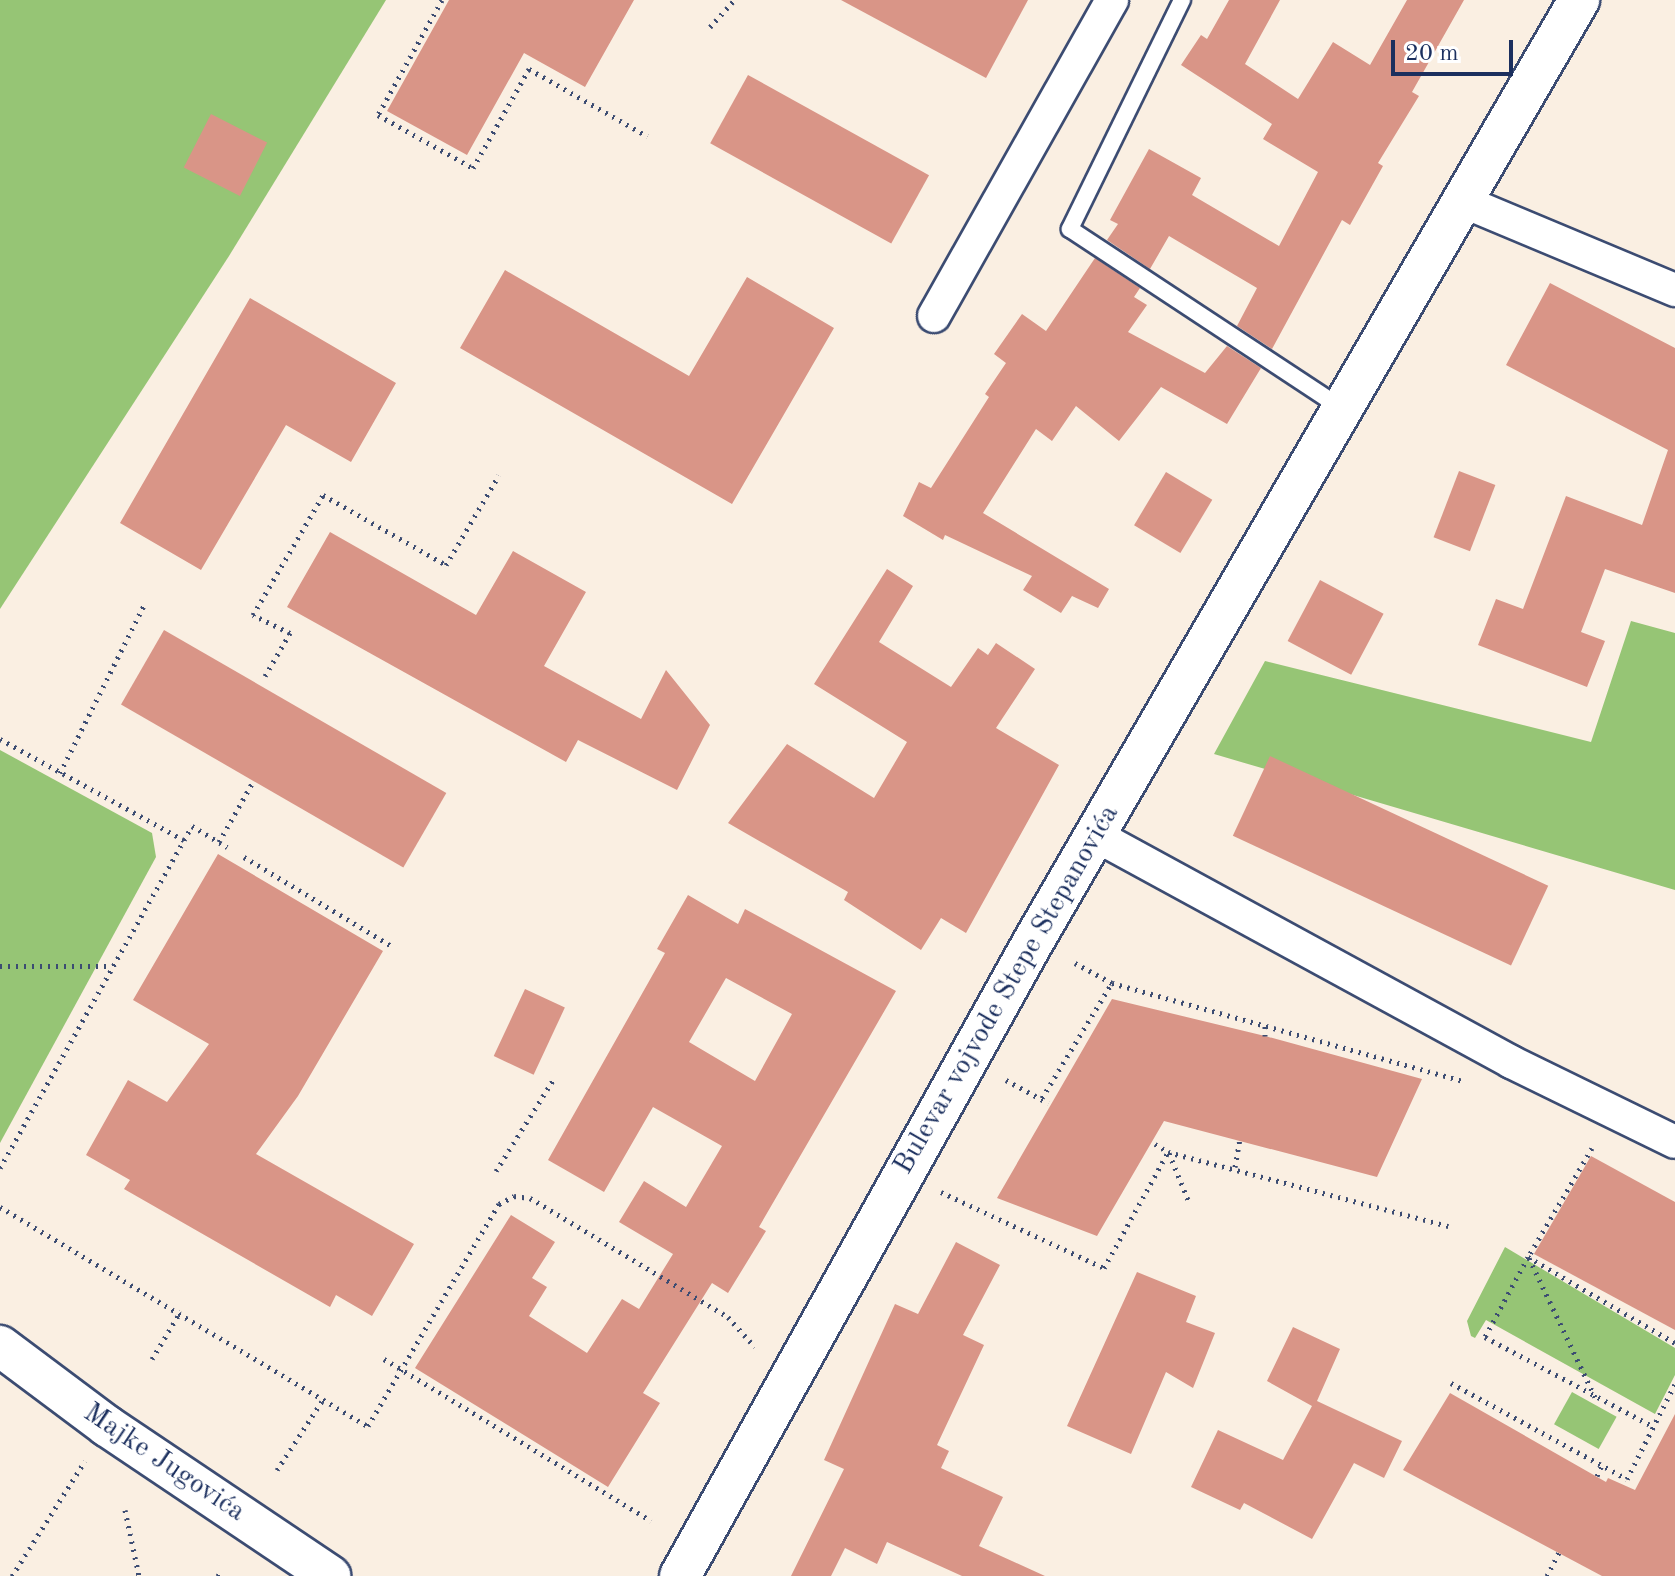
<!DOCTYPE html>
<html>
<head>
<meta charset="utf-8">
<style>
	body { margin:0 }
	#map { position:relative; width:1675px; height:1576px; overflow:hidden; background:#faefe2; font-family:"Old Standard TT",serif }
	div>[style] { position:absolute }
	.green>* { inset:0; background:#96c575; transform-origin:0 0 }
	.building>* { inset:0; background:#d99587; transform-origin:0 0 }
	.path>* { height:5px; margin-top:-2.5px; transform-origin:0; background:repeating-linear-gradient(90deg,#3c4c72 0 2px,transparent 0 8px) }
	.roads { filter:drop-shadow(2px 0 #3c4c72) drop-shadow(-2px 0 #3c4c72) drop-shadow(0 2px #3c4c72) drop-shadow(0 -2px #3c4c72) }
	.service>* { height:16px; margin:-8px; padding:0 8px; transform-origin:8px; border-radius:8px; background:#fff }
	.minor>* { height:32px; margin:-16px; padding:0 16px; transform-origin:16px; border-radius:16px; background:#fff }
	.tertiary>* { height:40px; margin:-20px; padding:0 20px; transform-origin:20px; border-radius:20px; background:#fff }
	span { translate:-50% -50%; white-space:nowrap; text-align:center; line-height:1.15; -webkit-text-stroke:7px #fff; paint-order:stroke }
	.street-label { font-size:28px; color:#1b2f5e }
	.scale { position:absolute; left:1391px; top:40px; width:122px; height:36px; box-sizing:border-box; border:4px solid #1b2f5e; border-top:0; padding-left:10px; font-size:24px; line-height:28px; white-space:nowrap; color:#1b2f5e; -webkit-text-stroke:6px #fff; paint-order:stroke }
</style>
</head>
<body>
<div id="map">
	<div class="green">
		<i style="clip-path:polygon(0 0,386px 0,229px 256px,0 609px)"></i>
		<i style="clip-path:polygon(1631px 621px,1675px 633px,1675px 890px,1214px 754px,1265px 661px,1591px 742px)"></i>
		<i style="clip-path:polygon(0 750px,152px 833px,156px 857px,0 1143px)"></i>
		<i style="clip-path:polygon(1505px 1247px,1675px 1348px,1675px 1375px,1655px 1414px,1486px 1320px,1475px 1338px,1471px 1336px,1467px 1321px)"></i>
		<i style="left:1572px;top:1392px;width:51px;height:37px;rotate:29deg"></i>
	</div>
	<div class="building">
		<i style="clip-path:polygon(449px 0,634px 0,585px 87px,524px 53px,467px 155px,387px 111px)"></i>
		<i style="clip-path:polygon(841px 0,1028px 0,986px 78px)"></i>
		<i style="clip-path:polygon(1229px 0,1280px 0,1245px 64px,1298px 99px,1333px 42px,1370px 65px,1407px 0,1464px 0,1412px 92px,1419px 96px,1378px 163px,1383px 166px,1350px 225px,1342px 220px,1272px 349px,1237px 326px,1257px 288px,1169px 236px,1150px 269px,1107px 240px,1118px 224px,1110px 220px,1149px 149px,1201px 178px,1192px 195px,1279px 246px,1318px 172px,1263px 139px,1272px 124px,1181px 65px,1201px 35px,1207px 39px)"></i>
		<i style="left:748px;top:75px;width:207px;height:78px;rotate:29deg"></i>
		<i style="left:211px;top:114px;width:63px;height:60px;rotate:27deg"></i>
		<i style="clip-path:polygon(1095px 258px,1140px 288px,1134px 297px,1147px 305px,1128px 332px,1205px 373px,1227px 346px,1261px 368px,1227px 424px,1161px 387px,1119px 441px,1076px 406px,1052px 441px,1036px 429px,983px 513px,1109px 589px,1098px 608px,1072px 596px,1061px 613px,1023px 590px,1032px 576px,945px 535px,943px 540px,903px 516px,919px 482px,931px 488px,989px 397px,985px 394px,1006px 363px,994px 354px,1022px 314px,1046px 331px)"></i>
		<i style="clip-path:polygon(505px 270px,689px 376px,747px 277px,834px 328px,732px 504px,460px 348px)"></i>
		<i style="clip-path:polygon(1550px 283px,1675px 348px,1675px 593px,1605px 569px,1581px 632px,1605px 641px,1587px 687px,1478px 645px,1496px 599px,1523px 609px,1566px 496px,1642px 525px,1668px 450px,1506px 365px)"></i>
		<i style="clip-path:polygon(250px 298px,396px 383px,351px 462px,286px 425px,201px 570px,120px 523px)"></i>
		<i style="left:1459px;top:471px;width:39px;height:71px;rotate:21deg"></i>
		<i style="left:1166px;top:472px;width:54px;height:62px;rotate:31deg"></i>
		<i style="clip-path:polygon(330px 532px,476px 615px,513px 551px,586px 592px,544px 666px,641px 719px,666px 670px,710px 725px,677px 790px,578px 740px,566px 762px,287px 607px)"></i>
		<i style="clip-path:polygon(887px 569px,913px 586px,879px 642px,951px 687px,978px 648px,988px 655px,996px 643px,1035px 669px,996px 728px,1059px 765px,966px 933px,941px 918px,921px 950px,844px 900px,848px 892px,728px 823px,787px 744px,874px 798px,907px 742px,814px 684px)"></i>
		<i style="left:1320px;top:580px;width:72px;height:69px;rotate:28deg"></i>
		<i style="left:164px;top:630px;width:326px;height:86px;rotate:30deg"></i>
		<i style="left:1270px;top:756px;width:307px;height:88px;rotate:25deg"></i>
		<i style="clip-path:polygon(218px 854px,383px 951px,298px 1096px,256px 1154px,414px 1244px,372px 1316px,336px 1295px,330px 1307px,124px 1189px,130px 1180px,86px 1155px,128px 1080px,167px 1102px,209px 1044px,133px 1000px)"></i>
		<i style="clip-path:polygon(evenodd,688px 895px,738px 924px,745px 909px,896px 991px,759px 1227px,766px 1231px,728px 1293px,712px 1283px,643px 1393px,660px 1403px,608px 1487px,415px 1368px,511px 1215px,555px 1242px,532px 1278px,547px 1287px,529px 1316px,587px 1353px,622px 1299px,639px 1309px,673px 1254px,619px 1222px,644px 1181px,686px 1207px,722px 1146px,653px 1107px,604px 1192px,548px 1160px,665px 953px,657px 949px,688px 895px,726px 978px,792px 1014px,755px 1081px,689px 1042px,726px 978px)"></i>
		<i style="left:525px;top:989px;width:44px;height:74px;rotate:25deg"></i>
		<i style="clip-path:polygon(1112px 999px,1265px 1036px,1422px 1079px,1377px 1177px,1164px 1121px,1097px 1236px,997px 1198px)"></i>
		<i style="clip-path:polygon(1591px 1156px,1675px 1202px,1675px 1330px,1534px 1254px)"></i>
		<i style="clip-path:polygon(956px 1242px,1000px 1265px,963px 1335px,984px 1345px,937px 1445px,949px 1451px,941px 1468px,1003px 1497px,979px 1546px,1045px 1576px,962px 1576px,887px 1542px,877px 1564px,845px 1548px,831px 1576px,791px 1576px,844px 1469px,824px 1460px,895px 1304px,918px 1314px)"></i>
		<i style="clip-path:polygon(1137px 1272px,1196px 1296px,1186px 1322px,1215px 1333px,1193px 1388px,1166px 1372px,1131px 1454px,1067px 1426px)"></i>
		<i style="clip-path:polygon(1293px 1327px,1340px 1349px,1317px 1401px,1402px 1441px,1384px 1478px,1354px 1463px,1312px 1539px,1244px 1503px,1240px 1510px,1191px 1487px,1218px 1430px,1283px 1460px,1312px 1406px,1267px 1381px)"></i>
		<i style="clip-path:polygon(1450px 1393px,1606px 1482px,1608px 1478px,1635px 1490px,1675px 1414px,1675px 1576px,1602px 1576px,1403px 1470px)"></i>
	</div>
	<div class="path">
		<i style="left:442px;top:0;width:132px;rotate:119.1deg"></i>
		<i style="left:378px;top:115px;width:109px;rotate:29.2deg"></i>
		<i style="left:473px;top:168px;width:114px;rotate:-60.5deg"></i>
		<i style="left:529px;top:69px;width:136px;rotate:29.6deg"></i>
		<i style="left:710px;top:27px;width:36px;rotate:-48deg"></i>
		<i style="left:265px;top:676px;width:50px;rotate:-59.8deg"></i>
		<i style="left:290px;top:633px;width:41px;rotate:-154.1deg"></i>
		<i style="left:253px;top:615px;width:139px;rotate:-59.7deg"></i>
		<i style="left:323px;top:495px;width:142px;rotate:29.6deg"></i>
		<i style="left:446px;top:565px;width:104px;rotate:-59.5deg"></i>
		<i style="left:0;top:739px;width:210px;rotate:28.8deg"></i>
		<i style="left:60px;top:773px;width:188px;rotate:-63.4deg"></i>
		<i style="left:219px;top:842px;width:71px;rotate:-60.6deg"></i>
		<i style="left:244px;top:857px;width:174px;rotate:31.1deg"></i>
		<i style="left:1075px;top:963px;width:42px;rotate:28.4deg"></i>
		<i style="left:0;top:966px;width:112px"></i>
		<i style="left:1265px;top:1036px;width:13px;rotate:-90deg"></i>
		<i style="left:1006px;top:1080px;width:48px;rotate:28.7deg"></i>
		<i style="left:1042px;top:1098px;width:135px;rotate:-58.7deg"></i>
		<i style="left:1112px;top:983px;width:364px;rotate:15.6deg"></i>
		<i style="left:1155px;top:1144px;width:15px;rotate:32deg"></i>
		<i style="left:1168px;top:1152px;width:290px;rotate:14.8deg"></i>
		<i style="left:1592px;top:1148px;width:126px;rotate:120.4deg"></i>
		<i style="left:1528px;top:1257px;width:170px;rotate:30.3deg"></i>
		<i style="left:1169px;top:1153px;width:53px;rotate:67.8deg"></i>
		<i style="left:1235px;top:1167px;width:28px;rotate:-80deg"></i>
		<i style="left:0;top:1168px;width:392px;rotate:-60.7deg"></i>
		<i style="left:192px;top:826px;width:41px;rotate:31deg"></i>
		<i style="left:496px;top:1171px;width:107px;rotate:-57.9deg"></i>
		<i style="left:941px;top:1192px;width:180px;rotate:25deg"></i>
		<i style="left:1104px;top:1268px;width:132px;rotate:-61.1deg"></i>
		<i style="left:0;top:1207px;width:428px;rotate:30.8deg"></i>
		<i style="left:368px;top:1426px;width:258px;rotate:-59.5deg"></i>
		<i style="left:499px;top:1204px;width:17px;rotate:-28deg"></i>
		<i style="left:514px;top:1196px;width:16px;rotate:7deg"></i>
		<i style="left:530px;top:1198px;width:231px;rotate:31deg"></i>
		<i style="left:728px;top:1317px;width:40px;rotate:48deg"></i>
		<i style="left:1528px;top:1257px;width:91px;rotate:118.3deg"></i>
		<i style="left:1485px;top:1337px;width:191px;rotate:28deg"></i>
		<i style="left:1529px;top:1258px;width:154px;rotate:64.6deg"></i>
		<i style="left:152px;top:1359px;width:56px;rotate:-58.9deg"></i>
		<i style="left:384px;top:1359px;width:312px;rotate:31.2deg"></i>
		<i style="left:1451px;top:1383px;width:200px;rotate:28.6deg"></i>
		<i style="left:1627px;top:1479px;width:106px;rotate:-63.2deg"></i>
		<i style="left:277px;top:1470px;width:82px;rotate:-56.9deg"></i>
		<i style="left:1597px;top:1476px;width:12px;rotate:-66deg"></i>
		<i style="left:125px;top:1510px;width:67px;rotate:78deg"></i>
		<i style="left:12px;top:1576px;width:136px;rotate:-57.6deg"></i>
		<i style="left:218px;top:1576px;width:2px;rotate:-63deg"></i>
		<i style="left:1547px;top:1576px;width:27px;rotate:-63deg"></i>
	</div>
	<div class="roads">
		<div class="service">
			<i style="left:1182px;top:0;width:255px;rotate:116.1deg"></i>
			<i style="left:1070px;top:229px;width:323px;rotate:33.4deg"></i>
		</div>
		<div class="minor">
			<i style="left:1462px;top:201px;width:231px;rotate:22.7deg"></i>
			<i style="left:934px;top:316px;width:363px;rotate:-60.6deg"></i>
			<i style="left:1095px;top:835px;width:474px;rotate:28.6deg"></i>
			<i style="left:1511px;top:1062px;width:182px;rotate:26deg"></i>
		</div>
		<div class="tertiary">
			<i style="left:0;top:1346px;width:134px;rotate:36.8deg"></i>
			<i style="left:107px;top:1426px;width:269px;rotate:33.9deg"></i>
			<i style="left:680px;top:1576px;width:726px;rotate:-60.89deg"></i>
			<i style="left:1033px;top:942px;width:1089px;rotate:-59.9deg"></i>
		</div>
	</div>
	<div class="street-label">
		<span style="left:1007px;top:990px;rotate:-60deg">Bulevar vojvode Stepe Stepanovića</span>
		<span style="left:164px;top:1463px;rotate:34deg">Majke Jugovića</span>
	</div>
	<div class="scale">20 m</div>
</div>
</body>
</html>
